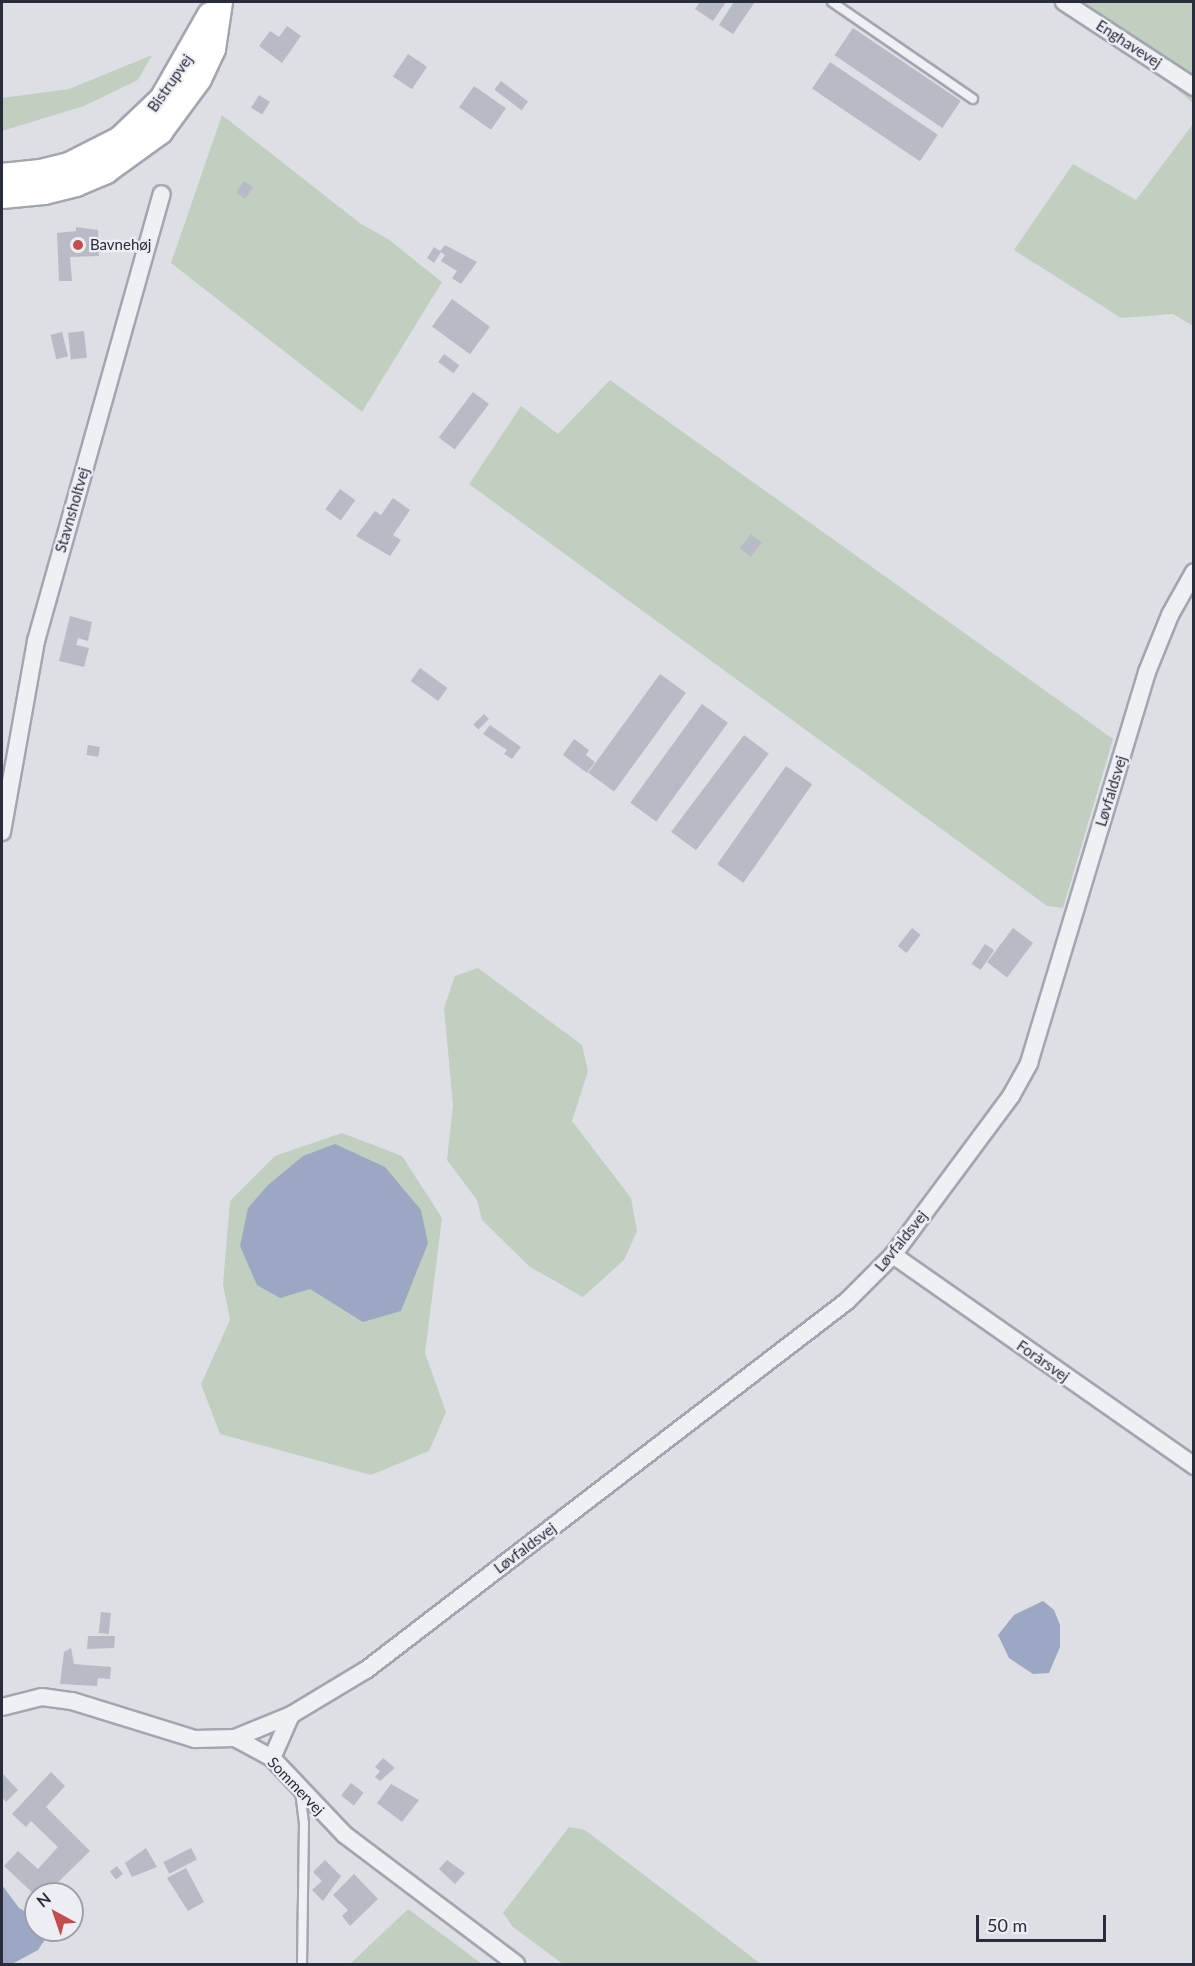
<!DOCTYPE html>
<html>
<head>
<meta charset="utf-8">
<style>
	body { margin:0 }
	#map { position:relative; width:1195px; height:1966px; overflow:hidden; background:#dddfe5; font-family:Lato,sans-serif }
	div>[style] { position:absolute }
	.green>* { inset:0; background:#c0cfbf }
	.water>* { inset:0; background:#9ba7c3 }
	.building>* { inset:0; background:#b8bac5; transform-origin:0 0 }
	.roads { filter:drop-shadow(2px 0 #a3a6af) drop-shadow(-2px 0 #a3a6af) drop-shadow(0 2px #a3a6af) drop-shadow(0 -2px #a3a6af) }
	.lane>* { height:8px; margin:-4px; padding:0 4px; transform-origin:4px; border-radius:4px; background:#eff0f4 }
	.street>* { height:16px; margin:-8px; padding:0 8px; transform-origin:8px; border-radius:8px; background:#eff0f4 }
	.secondary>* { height:24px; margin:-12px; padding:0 12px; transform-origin:12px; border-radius:12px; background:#fff }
	.dots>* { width:16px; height:16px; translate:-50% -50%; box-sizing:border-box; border:3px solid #eceef3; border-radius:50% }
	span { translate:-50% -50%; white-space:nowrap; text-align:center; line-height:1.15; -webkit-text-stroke:4.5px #eceef3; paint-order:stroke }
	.street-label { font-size:15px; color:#282c3b }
	.poi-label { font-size:15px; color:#282c3b }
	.left { translate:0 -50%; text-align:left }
	.frame { position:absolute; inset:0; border:3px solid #282c3b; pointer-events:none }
	.north { position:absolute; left:24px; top:1882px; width:60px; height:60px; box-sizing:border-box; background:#eceef3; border:2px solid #9ea0a9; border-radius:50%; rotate:320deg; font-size:16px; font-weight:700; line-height:24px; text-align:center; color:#282c3b }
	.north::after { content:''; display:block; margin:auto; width:21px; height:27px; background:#c14e4c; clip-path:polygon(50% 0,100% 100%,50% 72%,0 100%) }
	.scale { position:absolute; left:976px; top:1915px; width:130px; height:27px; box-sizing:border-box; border:3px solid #282c3b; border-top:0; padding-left:8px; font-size:18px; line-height:21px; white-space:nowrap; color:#282c3b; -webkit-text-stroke:4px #eceef3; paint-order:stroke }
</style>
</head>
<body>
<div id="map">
	<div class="green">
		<i style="clip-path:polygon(1071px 2px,1193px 2px,1193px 103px)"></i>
		<i style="clip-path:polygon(152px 55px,138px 80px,84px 106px,2px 131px,2px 98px,69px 89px)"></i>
		<i style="clip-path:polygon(222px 115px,361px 224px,388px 239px,442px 282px,362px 412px,171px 263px)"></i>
		<i style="clip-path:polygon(1193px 124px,1193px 326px,1173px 314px,1121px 318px,1014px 250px,1073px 164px,1136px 200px)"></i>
		<i style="clip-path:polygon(610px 380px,1113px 739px,1063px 908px,1047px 906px,469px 484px,521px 406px,558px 434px)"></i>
		<i style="clip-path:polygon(478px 968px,582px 1045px,588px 1071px,572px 1121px,631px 1198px,637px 1231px,624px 1260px,583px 1297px,530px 1267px,482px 1220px,477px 1200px,447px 1160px,453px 1105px,444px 1008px,455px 976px)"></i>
		<i style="clip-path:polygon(342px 1133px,402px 1156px,442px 1218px,425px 1353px,446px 1412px,429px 1451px,371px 1475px,220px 1434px,201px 1384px,230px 1320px,223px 1284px,230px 1201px,275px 1156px)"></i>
		<i style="clip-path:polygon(569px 1827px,585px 1830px,761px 1964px,563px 1964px,513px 1927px,503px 1913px)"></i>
		<i style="clip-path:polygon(408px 1909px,482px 1964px,350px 1964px)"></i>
	</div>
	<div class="water">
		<i style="clip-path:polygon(335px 1144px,385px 1167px,421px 1210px,428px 1243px,401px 1311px,363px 1322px,310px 1289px,280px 1298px,257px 1285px,240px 1246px,248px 1208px,268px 1185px,303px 1156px)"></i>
		<i style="clip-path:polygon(1043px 1601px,1054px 1610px,1060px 1625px,1060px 1647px,1049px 1673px,1033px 1674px,1009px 1658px,998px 1635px,1014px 1615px)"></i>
		<i style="clip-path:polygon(2px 1885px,19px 1908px,36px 1918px,36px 1930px,50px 1932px,38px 1950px,12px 1964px,2px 1964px)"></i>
	</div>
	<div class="building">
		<i style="clip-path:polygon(700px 2px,726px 2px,713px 21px,695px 9px)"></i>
		<i style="clip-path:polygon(734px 2px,755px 2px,733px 34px,719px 25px)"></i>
		<i style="clip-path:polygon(287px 26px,301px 36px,282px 63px,259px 46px,270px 31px,279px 37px)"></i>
		<i style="left:853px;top:28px;width:130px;height:33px;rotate:34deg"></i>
		<i style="left:408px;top:54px;width:23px;height:27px;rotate:34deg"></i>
		<i style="left:830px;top:62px;width:130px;height:32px;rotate:34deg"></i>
		<i style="left:501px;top:81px;width:34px;height:11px;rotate:37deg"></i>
		<i style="left:474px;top:86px;width:39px;height:26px;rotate:35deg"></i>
		<i style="left:259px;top:95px;width:13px;height:15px;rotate:32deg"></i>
		<i style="left:244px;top:181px;width:11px;height:14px;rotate:34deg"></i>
		<i style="clip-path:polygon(76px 227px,98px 230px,99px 256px,70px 257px,72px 281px,59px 281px,57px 233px,76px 231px)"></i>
		<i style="clip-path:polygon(445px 245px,477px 262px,461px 284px,452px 278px,457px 271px,441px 261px,445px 255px,441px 252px,434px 263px,427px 258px,434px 247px,440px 251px)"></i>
		<i style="left:452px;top:299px;width:47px;height:34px;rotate:36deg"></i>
		<i style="left:84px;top:331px;width:27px;height:16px;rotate:84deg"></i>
		<i style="left:62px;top:332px;width:25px;height:12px;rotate:76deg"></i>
		<i style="left:444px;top:354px;width:19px;height:10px;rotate:36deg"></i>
		<i style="left:473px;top:392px;width:20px;height:57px;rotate:37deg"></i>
		<i style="left:340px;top:489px;width:19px;height:25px;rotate:36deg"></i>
		<i style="clip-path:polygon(393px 498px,410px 510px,393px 535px,401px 540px,390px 556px,356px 536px,375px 511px,381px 515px)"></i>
		<i style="left:751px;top:534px;width:14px;height:18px;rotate:39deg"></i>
		<i style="clip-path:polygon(70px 616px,92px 622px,88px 641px,78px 638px,76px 645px,89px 648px,84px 667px,59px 661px)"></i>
		<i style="left:420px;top:668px;width:34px;height:16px;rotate:36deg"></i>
		<i style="left:660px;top:674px;width:32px;height:122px;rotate:36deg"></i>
		<i style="left:702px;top:704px;width:32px;height:122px;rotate:36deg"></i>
		<i style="left:484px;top:714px;width:7px;height:15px;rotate:45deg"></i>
		<i style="clip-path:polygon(490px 725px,521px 747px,512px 759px,504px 754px,507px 750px,483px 734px)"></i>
		<i style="left:744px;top:735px;width:31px;height:121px;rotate:37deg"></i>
		<i style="clip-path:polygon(574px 739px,589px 750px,586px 755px,595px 762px,587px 773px,563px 755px)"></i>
		<i style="left:88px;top:745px;width:12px;height:10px;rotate:9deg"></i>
		<i style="left:786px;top:766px;width:32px;height:120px;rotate:35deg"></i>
		<i style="left:912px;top:928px;width:11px;height:23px;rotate:38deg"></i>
		<i style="left:1013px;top:928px;width:25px;height:43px;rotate:37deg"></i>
		<i style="left:985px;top:944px;width:11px;height:24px;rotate:34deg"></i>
		<i style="left:101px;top:1612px;width:10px;height:21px;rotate:6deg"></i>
		<i style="clip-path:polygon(88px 1636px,115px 1636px,114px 1648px,87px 1649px)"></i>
		<i style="clip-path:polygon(71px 1648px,74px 1664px,111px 1667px,110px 1679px,98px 1678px,97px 1686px,60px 1684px,64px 1652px)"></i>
		<i style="clip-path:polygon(383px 1758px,395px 1768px,380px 1781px,375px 1777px,380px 1771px,375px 1767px)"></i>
		<i style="clip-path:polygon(51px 1772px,65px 1786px,46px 1807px,90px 1851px,46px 1894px,36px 1896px,4px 1866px,18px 1851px,38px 1869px,58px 1847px,31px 1821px,26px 1827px,12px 1814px)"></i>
		<i style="clip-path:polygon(2px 1773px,18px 1790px,6px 1802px,2px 1797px)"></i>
		<i style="left:351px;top:1783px;width:16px;height:16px;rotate:38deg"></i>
		<i style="clip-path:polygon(391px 1784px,419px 1800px,402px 1822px,377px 1803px)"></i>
		<i style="clip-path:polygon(146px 1848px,157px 1867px,132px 1877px,125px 1863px)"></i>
		<i style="left:191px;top:1848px;width:13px;height:31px;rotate:63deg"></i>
		<i style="clip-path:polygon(325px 1860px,341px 1876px,323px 1901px,312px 1890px,322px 1881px,313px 1872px)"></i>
		<i style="clip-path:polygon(447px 1860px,465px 1873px,455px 1884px,439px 1869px)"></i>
		<i style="left:117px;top:1866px;width:10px;height:9px;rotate:53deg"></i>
		<i style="clip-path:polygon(186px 1868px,204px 1902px,188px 1911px,167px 1878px)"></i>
		<i style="clip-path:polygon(354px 1874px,378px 1899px,350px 1926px,342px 1916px,348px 1910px,333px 1895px)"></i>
	</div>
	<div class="roads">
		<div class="lane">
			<i style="left:832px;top:2px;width:171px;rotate:34.5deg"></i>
			<i style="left:300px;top:1791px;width:32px;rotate:83deg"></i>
			<i style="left:304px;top:1823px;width:141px;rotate:90.8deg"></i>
		</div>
		<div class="street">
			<i style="left:1064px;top:2px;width:155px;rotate:33.2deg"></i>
			<i style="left:2px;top:832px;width:194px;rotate:-79.9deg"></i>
			<i style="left:36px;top:641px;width:464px;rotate:-74.3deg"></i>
			<i style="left:893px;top:1255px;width:368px;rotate:35deg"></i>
			<i style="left:2px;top:1707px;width:41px;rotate:-14deg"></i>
			<i style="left:42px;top:1697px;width:30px;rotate:8deg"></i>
			<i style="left:72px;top:1701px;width:129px;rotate:17.2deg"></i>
			<i style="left:195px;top:1739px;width:40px;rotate:-1.4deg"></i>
			<i style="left:235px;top:1738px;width:42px;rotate:28.4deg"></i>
			<i style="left:272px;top:1758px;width:106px;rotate:46.5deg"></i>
			<i style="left:345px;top:1835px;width:214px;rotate:37deg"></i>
			<i style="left:235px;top:1738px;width:61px;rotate:-22.3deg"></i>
			<i style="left:291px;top:1715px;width:87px;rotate:-31deg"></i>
			<i style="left:366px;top:1670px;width:606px;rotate:-37.49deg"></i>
			<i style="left:847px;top:1301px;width:65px;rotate:-45deg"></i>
			<i style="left:893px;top:1255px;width:198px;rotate:-53.4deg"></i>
			<i style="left:1011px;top:1096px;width:38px;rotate:-61deg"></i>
			<i style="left:1029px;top:1063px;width:408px;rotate:-73.2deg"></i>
			<i style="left:1147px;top:672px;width:61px;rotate:-68deg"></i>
			<i style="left:1170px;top:615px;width:49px;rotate:-60.8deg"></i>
			<i style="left:272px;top:1758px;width:47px;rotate:-66.2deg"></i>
		</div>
		<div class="secondary">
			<i style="left:2px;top:176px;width:39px;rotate:-6deg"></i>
			<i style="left:41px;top:172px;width:29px;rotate:-14deg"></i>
			<i style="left:69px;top:165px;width:57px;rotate:-27deg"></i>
			<i style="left:120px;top:139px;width:58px;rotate:-43.6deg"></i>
			<i style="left:162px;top:99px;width:97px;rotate:-60.3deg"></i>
			<i style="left:2px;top:196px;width:42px;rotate:-5.4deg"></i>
			<i style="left:44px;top:192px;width:33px;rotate:-14deg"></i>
			<i style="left:76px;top:184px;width:33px;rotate:-23deg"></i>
			<i style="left:106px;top:171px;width:67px;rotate:-35.8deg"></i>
			<i style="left:160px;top:132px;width:66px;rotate:-53.7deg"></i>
			<i style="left:199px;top:79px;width:33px;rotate:-65deg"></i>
			<i style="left:213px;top:49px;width:48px;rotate:-81.5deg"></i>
		</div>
	</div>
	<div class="dots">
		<i style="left:78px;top:245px;background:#c14e4c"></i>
	</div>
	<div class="street-label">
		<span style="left:1129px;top:44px;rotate:33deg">Enghavevej</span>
		<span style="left:170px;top:83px;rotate:-55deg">Bistrupvej</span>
		<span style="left:72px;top:510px;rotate:-74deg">Stavnsholtvej</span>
		<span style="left:1111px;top:791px;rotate:-73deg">Løvfaldsvej</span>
		<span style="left:901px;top:1241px;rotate:-51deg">Løvfaldsvej</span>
		<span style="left:1043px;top:1361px;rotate:35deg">Forårsvej</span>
		<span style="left:525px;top:1548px;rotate:-37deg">Løvfaldsvej</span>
		<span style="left:296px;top:1786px;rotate:46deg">Sommervej</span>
	</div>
	<div class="poi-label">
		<span class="left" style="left:90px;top:245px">Bavnehøj</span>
	</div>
	<div class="frame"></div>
	<div class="north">N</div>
	<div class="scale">50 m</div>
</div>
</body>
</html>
